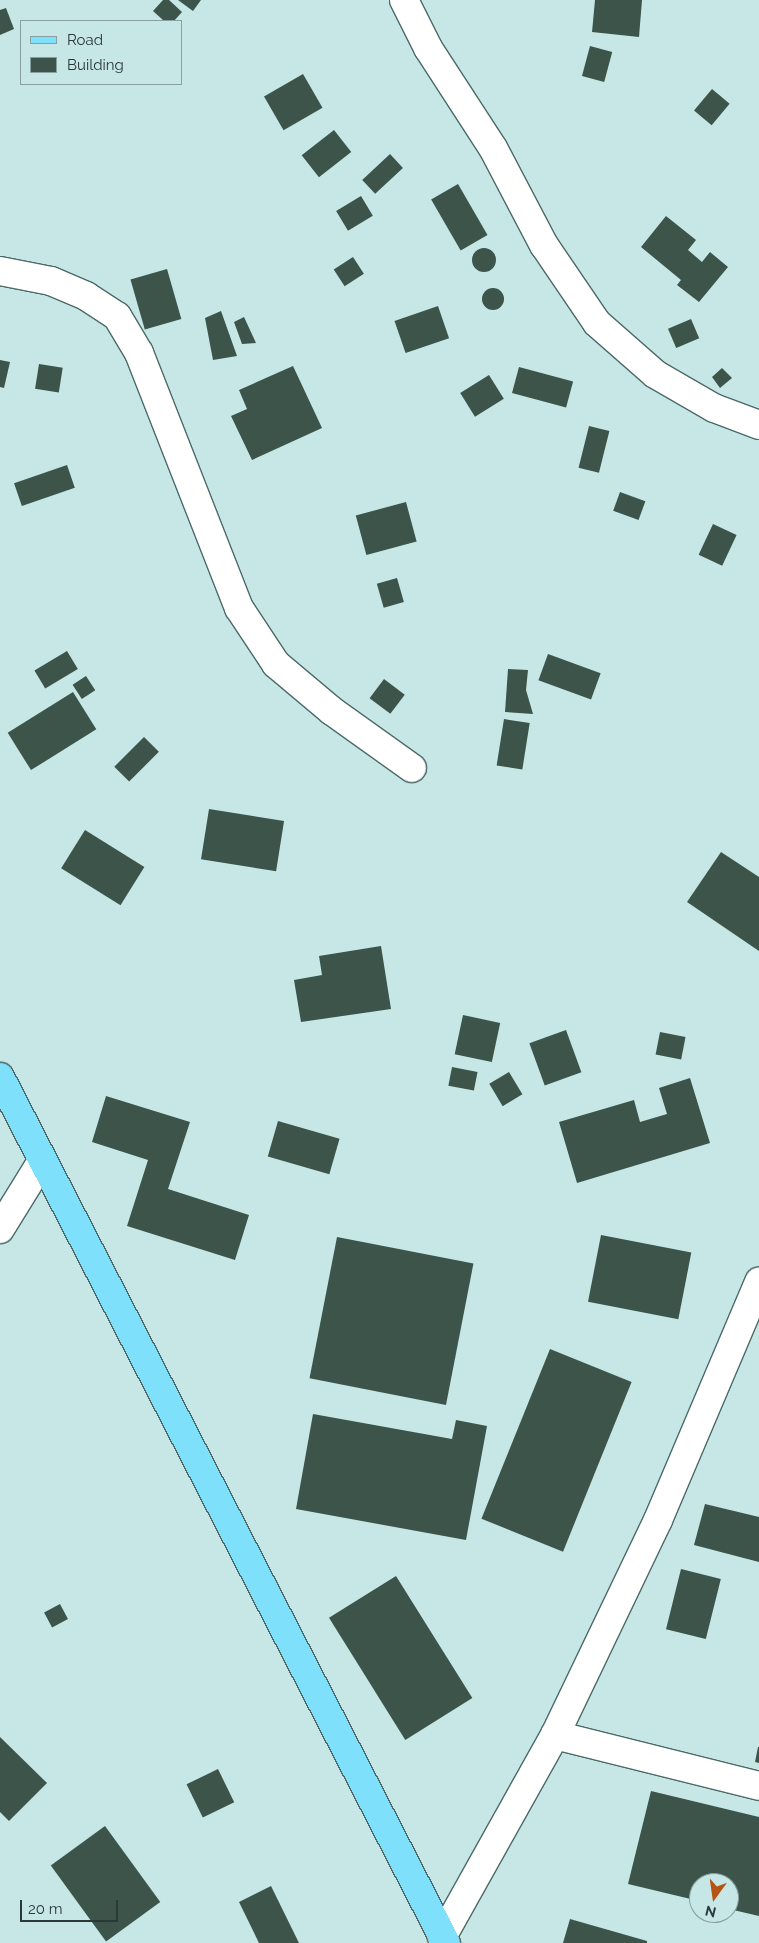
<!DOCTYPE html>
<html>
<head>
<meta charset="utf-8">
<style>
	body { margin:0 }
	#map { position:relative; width:759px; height:1943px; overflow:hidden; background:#c6e7e6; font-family:Raleway,sans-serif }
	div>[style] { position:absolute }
	.building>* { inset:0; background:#3c5449; transform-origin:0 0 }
	.round { border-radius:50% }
	.roads { filter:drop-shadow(1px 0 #4c6a69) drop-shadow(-1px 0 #4c6a69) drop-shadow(0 1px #4c6a69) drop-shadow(0 -1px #4c6a69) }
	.minor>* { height:28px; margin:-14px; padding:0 14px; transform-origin:14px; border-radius:14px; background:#fff }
	.tertiary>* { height:28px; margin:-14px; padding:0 14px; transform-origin:14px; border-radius:14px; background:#fff }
	.primary>* { height:28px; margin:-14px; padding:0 14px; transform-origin:14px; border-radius:14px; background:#7fe0fb }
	span { translate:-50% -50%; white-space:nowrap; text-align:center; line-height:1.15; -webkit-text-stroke:5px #c6e7e6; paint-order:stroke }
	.legend { position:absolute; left:20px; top:20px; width:162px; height:65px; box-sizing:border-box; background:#c6e7e6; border:1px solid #88a1a0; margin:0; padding:6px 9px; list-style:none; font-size:15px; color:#2a3837 }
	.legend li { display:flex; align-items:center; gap:10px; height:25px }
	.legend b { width:25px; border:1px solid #88a1a0 }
	.north { position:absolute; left:689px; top:1873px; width:50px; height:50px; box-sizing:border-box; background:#c6e7e6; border:1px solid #88a1a0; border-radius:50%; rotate:194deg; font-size:14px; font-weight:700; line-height:20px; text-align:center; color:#2a3837 }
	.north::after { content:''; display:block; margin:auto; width:18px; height:22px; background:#b55415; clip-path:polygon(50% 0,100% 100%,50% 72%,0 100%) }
	.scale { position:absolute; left:20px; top:1900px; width:98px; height:22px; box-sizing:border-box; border:2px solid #2a3837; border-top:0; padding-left:6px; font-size:15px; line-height:18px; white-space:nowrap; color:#2a3837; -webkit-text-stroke:4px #c6e7e6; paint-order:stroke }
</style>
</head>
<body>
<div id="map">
	<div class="building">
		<i style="clip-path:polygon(163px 0,169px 0,182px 12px,174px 21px,164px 21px,153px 11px)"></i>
		<i style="clip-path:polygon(178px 0,201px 0,193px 11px)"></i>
		<i style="clip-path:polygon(595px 0,642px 0,639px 37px,592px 32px)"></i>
		<i style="clip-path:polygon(6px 8px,14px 29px,0 35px,0 10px)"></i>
		<i style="left:590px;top:46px;width:23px;height:31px;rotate:15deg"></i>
		<i style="left:303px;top:74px;width:39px;height:45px;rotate:60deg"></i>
		<i style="left:712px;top:89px;width:23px;height:28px;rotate:40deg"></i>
		<i style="left:334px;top:130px;width:28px;height:41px;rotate:52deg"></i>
		<i style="left:390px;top:154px;width:19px;height:38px;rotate:47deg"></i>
		<i style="left:458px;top:184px;width:59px;height:31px;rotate:60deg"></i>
		<i style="left:361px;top:196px;width:23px;height:29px;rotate:59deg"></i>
		<i style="clip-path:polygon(666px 216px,696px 240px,688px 250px,702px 262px,710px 252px,728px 267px,699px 302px,677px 285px,681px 280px,641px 247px)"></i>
		<i class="round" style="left:472px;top:248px;width:24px;height:24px"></i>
		<i style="left:353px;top:257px;width:20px;height:23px;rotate:57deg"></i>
		<i style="left:167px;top:269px;width:52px;height:38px;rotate:74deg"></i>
		<i class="round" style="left:482px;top:288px;width:22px;height:22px"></i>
		<i style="left:438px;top:306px;width:34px;height:46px;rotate:71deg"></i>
		<i style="clip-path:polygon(221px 311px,237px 356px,213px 360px,205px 318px)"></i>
		<i style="clip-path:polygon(244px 317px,256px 343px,242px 344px,234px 322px)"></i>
		<i style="left:691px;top:319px;width:21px;height:25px;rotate:67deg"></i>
		<i style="clip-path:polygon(0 360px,10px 362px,4px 388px,0 387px)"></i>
		<i style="left:39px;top:364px;width:24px;height:25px;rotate:9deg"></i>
		<i style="clip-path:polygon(293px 366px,322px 428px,252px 460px,231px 416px,247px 409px,239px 390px)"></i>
		<i style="left:519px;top:367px;width:56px;height:27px;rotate:15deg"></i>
		<i style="clip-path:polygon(722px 368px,732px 378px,720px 388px,712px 377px)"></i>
		<i style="left:489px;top:375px;width:28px;height:34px;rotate:58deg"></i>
		<i style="left:589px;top:426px;width:21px;height:43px;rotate:14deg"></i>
		<i style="left:67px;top:465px;width:24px;height:56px;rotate:71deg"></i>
		<i style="left:620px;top:492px;width:27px;height:20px;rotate:20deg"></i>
		<i style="left:406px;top:502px;width:41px;height:52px;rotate:75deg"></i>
		<i style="left:713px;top:524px;width:26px;height:34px;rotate:25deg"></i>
		<i style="left:397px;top:578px;width:25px;height:21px;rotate:74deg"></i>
		<i style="left:67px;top:651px;width:21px;height:38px;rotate:59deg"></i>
		<i style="left:548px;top:654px;width:56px;height:28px;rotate:20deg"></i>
		<i style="clip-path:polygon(508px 669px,528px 670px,526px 690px,533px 714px,505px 712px)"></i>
		<i style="left:86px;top:676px;width:17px;height:16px;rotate:57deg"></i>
		<i style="left:384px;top:679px;width:26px;height:24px;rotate:37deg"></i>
		<i style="left:73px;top:692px;width:44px;height:77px;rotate:58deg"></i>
		<i style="left:504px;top:719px;width:26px;height:47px;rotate:9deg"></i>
		<i style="left:144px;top:737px;width:21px;height:42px;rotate:45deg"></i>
		<i style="left:209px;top:809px;width:76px;height:51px;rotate:9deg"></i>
		<i style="left:85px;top:830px;width:70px;height:45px;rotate:32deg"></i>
		<i style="clip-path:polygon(721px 852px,759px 877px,759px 951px,687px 902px)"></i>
		<i style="clip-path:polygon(381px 946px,391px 1009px,301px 1022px,294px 980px,322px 975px,319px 956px)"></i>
		<i style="left:463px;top:1015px;width:38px;height:40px;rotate:12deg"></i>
		<i style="left:566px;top:1030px;width:45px;height:39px;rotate:70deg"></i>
		<i style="left:660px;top:1032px;width:26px;height:23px;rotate:11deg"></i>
		<i style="left:452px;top:1067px;width:26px;height:19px;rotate:11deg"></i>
		<i style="left:509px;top:1072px;width:26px;height:23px;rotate:59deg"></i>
		<i style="clip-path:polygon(690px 1078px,710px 1143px,577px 1183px,559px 1122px,634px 1100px,640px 1122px,667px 1114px,659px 1088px)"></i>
		<i style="clip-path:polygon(106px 1096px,190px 1122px,168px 1189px,249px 1215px,235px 1260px,127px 1226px,148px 1160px,92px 1142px)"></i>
		<i style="left:278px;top:1121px;width:64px;height:37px;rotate:16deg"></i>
		<i style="left:601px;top:1235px;width:92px;height:68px;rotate:11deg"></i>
		<i style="left:337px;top:1237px;width:139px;height:144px;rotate:11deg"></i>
		<i style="left:550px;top:1349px;width:88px;height:183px;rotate:22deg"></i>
		<i style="clip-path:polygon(313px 1414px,452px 1439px,456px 1420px,487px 1426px,466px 1540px,296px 1509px)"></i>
		<i style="clip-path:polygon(705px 1504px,759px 1517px,759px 1562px,694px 1545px)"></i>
		<i style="left:681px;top:1569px;width:41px;height:62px;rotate:14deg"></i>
		<i style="left:396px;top:1576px;width:144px;height:79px;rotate:58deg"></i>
		<i style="left:60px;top:1604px;width:17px;height:18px;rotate:62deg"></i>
		<i style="clip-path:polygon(0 1737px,47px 1783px,9px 1821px,0 1812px)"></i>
		<i style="clip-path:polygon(758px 1747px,759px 1747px,759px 1763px,755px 1762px)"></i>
		<i style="left:218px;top:1769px;width:37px;height:35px;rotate:64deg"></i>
		<i style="clip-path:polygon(651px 1791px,759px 1817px,759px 1916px,729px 1909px,729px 1883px,699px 1883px,699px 1901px,628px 1884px)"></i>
		<i style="left:105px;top:1826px;width:94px;height:67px;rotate:54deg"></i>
		<i style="clip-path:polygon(271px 1886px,299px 1943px,259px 1943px,239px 1902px)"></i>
		<i style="clip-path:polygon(570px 1919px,647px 1941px,647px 1943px,563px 1943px)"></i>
	</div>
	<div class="roads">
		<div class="minor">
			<i style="left:404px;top:0;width:54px;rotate:63.4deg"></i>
			<i style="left:428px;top:48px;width:119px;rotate:57deg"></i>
			<i style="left:493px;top:148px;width:110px;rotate:62.3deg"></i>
			<i style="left:544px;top:245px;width:94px;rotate:55.8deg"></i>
			<i style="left:597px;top:323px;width:77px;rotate:41.3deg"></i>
			<i style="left:655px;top:374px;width:68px;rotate:30deg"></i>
			<i style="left:714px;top:408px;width:48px;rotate:20.7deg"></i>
			<i style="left:0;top:271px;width:52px;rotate:11.1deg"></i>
			<i style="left:51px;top:281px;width:38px;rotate:23deg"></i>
			<i style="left:86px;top:296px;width:37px;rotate:33deg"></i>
			<i style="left:117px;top:316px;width:43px;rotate:59.3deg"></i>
			<i style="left:139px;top:353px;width:274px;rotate:68.6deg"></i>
			<i style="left:239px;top:608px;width:67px;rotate:56.5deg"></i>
			<i style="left:276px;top:664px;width:73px;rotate:40deg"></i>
			<i style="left:332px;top:711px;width:98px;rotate:35.5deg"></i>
			<i style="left:0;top:1229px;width:80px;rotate:-58.3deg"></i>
			<i style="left:555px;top:1735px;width:210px;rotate:14deg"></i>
		</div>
		<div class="tertiary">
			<i style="left:442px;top:1937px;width:231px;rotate:-60.8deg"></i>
			<i style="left:555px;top:1735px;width:238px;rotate:-64.4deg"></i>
			<i style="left:658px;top:1520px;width:259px;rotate:-67deg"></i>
		</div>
		<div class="primary">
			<i style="left:0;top:1077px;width:974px;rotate:62.75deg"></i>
		</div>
	</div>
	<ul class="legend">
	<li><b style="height:6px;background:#7fe0fb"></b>Road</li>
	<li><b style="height:14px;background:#3c5449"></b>Building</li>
	</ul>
	<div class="north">N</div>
	<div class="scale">20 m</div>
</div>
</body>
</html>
